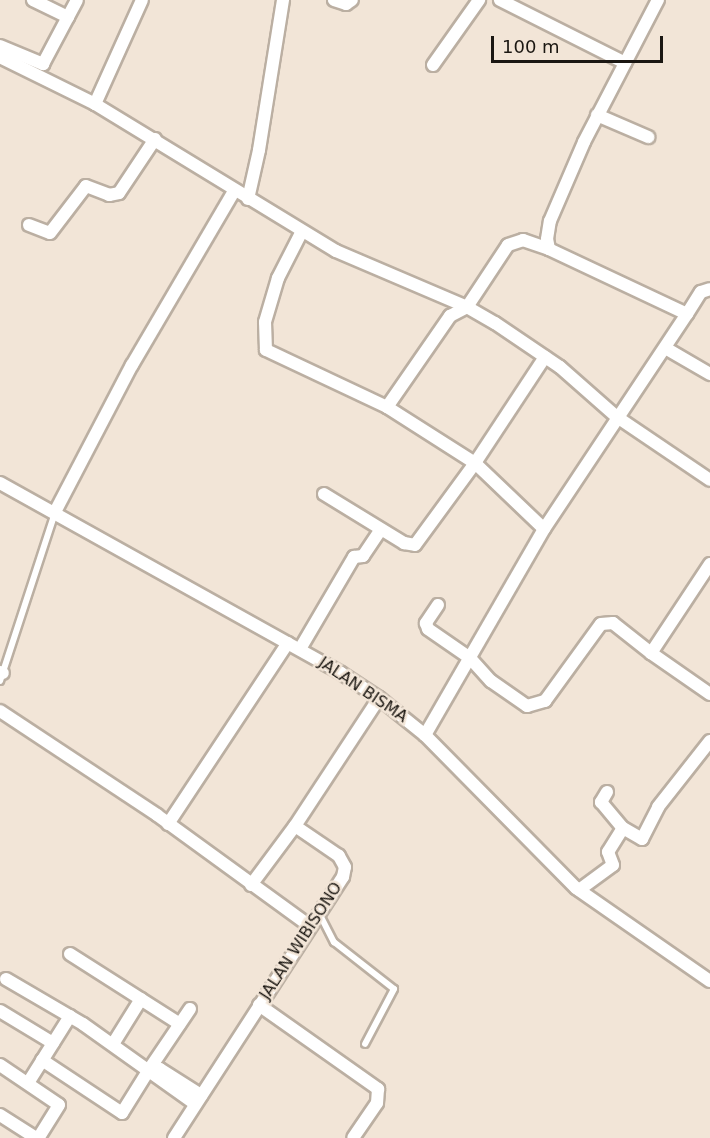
<!DOCTYPE html>
<html>
<head>
<meta charset="utf-8">
<style>
	body { margin:0 }
	#map { position:relative; width:710px; height:1138px; overflow:hidden; background:#f2e5d7; font-family:"DejaVu Sans",sans-serif }
	div>[style] { position:absolute }
	.roads { filter:drop-shadow(2px 0 #bbafa2) drop-shadow(-2px 0 #bbafa2) drop-shadow(0 2px #bbafa2) drop-shadow(0 -2px #bbafa2) }
	.service>* { height:6px; margin:-3px; padding:0 3px; transform-origin:3px; border-radius:3px; background:#fff }
	.minor>* { height:12px; margin:-6px; padding:0 6px; transform-origin:6px; border-radius:6px; background:#fff }
	span { translate:-50% -50%; white-space:nowrap; text-align:center; line-height:1.15; -webkit-text-stroke:5px #f2e5d7; paint-order:stroke }
	.street-label { font-size:16px; color:#1b1712 }
	.scale { position:absolute; left:491px; top:36px; width:172px; height:27px; box-sizing:border-box; border:3px solid #1b1712; border-top:0; padding-left:8px; font-size:18px; line-height:21px; white-space:nowrap; color:#1b1712; -webkit-text-stroke:4px #f2e5d7; paint-order:stroke }
</style>
</head>
<body>
<div id="map">
	<div class="roads">
		<div class="service">
			<i style="left:0;top:681px;width:177px;rotate:-71.9deg"></i>
			<i style="left:319px;top:913px;width:33px;rotate:63deg"></i>
			<i style="left:334px;top:942px;width:76px;rotate:38.1deg"></i>
			<i style="left:394px;top:989px;width:62px;rotate:117.8deg"></i>
		</div>
		<div class="minor">
			<i style="left:33px;top:0;width:39px;rotate:26deg"></i>
			<i style="left:334px;top:0;width:13px;rotate:18deg"></i>
			<i style="left:346px;top:4px;width:7px;rotate:-34deg"></i>
			<i style="left:500px;top:0;width:140px;rotate:26.7deg"></i>
			<i style="left:0;top:46px;width:47px;rotate:22.7deg"></i>
			<i style="left:43px;top:64px;width:72px;rotate:-62deg"></i>
			<i style="left:0;top:57px;width:106px;rotate:26.3deg"></i>
			<i style="left:95px;top:104px;width:282px;rotate:31.4deg"></i>
			<i style="left:336px;top:251px;width:142px;rotate:23.1deg"></i>
			<i style="left:467px;top:307px;width:32px;rotate:30deg"></i>
			<i style="left:495px;top:323px;width:78px;rotate:34.1deg"></i>
			<i style="left:560px;top:367px;width:76px;rotate:41.3deg"></i>
			<i style="left:617px;top:417px;width:112px;rotate:34.1deg"></i>
			<i style="left:433px;top:65px;width:80px;rotate:-54.7deg"></i>
			<i style="left:95px;top:104px;width:114px;rotate:-65.7deg"></i>
			<i style="left:597px;top:115px;width:56px;rotate:23.3deg"></i>
			<i style="left:248px;top:199px;width:50px;rotate:-77.3deg"></i>
			<i style="left:259px;top:150px;width:152px;rotate:-80.9deg"></i>
			<i style="left:29px;top:225px;width:22px;rotate:21deg"></i>
			<i style="left:50px;top:233px;width:59px;rotate:-52.5deg"></i>
			<i style="left:86px;top:186px;width:25px;rotate:21deg"></i>
			<i style="left:109px;top:195px;width:10px;rotate:-11deg"></i>
			<i style="left:119px;top:193px;width:65px;rotate:-56.3deg"></i>
			<i style="left:301px;top:233px;width:51px;rotate:117.1deg"></i>
			<i style="left:278px;top:278px;width:46px;rotate:106.5deg"></i>
			<i style="left:265px;top:322px;width:28px;rotate:88deg"></i>
			<i style="left:266px;top:350px;width:134px;rotate:25.2deg"></i>
			<i style="left:387px;top:407px;width:104px;rotate:32.5deg"></i>
			<i style="left:475px;top:463px;width:95px;rotate:43.7deg"></i>
			<i style="left:687px;top:314px;width:26px;rotate:-58deg"></i>
			<i style="left:701px;top:292px;width:9px;rotate:-18deg"></i>
			<i style="left:667px;top:349px;width:50px;rotate:30.2deg"></i>
			<i style="left:387px;top:407px;width:111px;rotate:-55.3deg"></i>
			<i style="left:450px;top:316px;width:19px;rotate:-28deg"></i>
			<i style="left:467px;top:307px;width:74px;rotate:-56.5deg"></i>
			<i style="left:508px;top:245px;width:16px;rotate:-18deg"></i>
			<i style="left:523px;top:240px;width:28px;rotate:19deg"></i>
			<i style="left:0;top:483px;width:390px;rotate:29.1deg"></i>
			<i style="left:341px;top:673px;width:45px;rotate:33.3deg"></i>
			<i style="left:379px;top:698px;width:59px;rotate:38.8deg"></i>
			<i style="left:425px;top:735px;width:215px;rotate:45.4deg"></i>
			<i style="left:576px;top:888px;width:163px;rotate:34.8deg"></i>
			<i style="left:324px;top:494px;width:94px;rotate:31.5deg"></i>
			<i style="left:404px;top:543px;width:11px;rotate:10deg"></i>
			<i style="left:415px;top:545px;width:102px;rotate:-53.8deg"></i>
			<i style="left:475px;top:463px;width:127px;rotate:-56.6deg"></i>
			<i style="left:55px;top:512px;width:166px;rotate:-62.4deg"></i>
			<i style="left:132px;top:365px;width:202px;rotate:-59.6deg"></i>
			<i style="left:710px;top:564px;width:107px;rotate:123.5deg"></i>
			<i style="left:651px;top:653px;width:72px;rotate:34.8deg"></i>
			<i style="left:438px;top:605px;width:22px;rotate:124deg"></i>
			<i style="left:426px;top:623px;width:6px;rotate:72deg"></i>
			<i style="left:428px;top:629px;width:51px;rotate:34.6deg"></i>
			<i style="left:470px;top:658px;width:31px;rotate:48deg"></i>
			<i style="left:491px;top:681px;width:44px;rotate:34.8deg"></i>
			<i style="left:527px;top:706px;width:19px;rotate:-16deg"></i>
			<i style="left:545px;top:701px;width:95px;rotate:-54deg"></i>
			<i style="left:601px;top:624px;width:12px;rotate:-5deg"></i>
			<i style="left:613px;top:623px;width:48px;rotate:38.3deg"></i>
			<i style="left:300px;top:649px;width:107px;rotate:-59.6deg"></i>
			<i style="left:354px;top:557px;width:9px;rotate:-6deg"></i>
			<i style="left:363px;top:556px;width:32px;rotate:-56deg"></i>
			<i style="left:0;top:672px;width:3px;rotate:18deg"></i>
			<i style="left:0;top:711px;width:188px;rotate:33.5deg"></i>
			<i style="left:157px;top:815px;width:189px;rotate:36deg"></i>
			<i style="left:425px;top:735px;width:238px;rotate:-60deg"></i>
			<i style="left:544px;top:529px;width:258px;rotate:-56.4deg"></i>
			<i style="left:687px;top:314px;width:153px;rotate:-154.8deg"></i>
			<i style="left:549px;top:249px;width:10px;rotate:-101deg"></i>
			<i style="left:547px;top:239px;width:18px;rotate:-81deg"></i>
			<i style="left:550px;top:221px;width:86px;rotate:-66.7deg"></i>
			<i style="left:584px;top:142px;width:160px;rotate:-62.5deg"></i>
			<i style="left:607px;top:792px;width:12px;rotate:121deg"></i>
			<i style="left:601px;top:802px;width:34px;rotate:50deg"></i>
			<i style="left:168px;top:824px;width:217px;rotate:-56.5deg"></i>
			<i style="left:251px;top:885px;width:74px;rotate:-53.3deg"></i>
			<i style="left:579px;top:890px;width:42px;rotate:-36.3deg"></i>
			<i style="left:613px;top:865px;width:14px;rotate:-111deg"></i>
			<i style="left:608px;top:852px;width:28px;rotate:-58deg"></i>
			<i style="left:623px;top:828px;width:22px;rotate:30deg"></i>
			<i style="left:642px;top:839px;width:36px;rotate:-63deg"></i>
			<i style="left:658px;top:807px;width:84px;rotate:-51.8deg"></i>
			<i style="left:70px;top:954px;width:130px;rotate:32.5deg"></i>
			<i style="left:6px;top:979px;width:89px;rotate:30.3deg"></i>
			<i style="left:83px;top:1024px;width:138px;rotate:35.5deg"></i>
			<i style="left:259px;top:1005px;width:146px;rotate:35.2deg"></i>
			<i style="left:378px;top:1089px;width:14px;rotate:94deg"></i>
			<i style="left:377px;top:1103px;width:42px;rotate:124.4deg"></i>
			<i style="left:190px;top:1009px;width:71px;rotate:124.1deg"></i>
			<i style="left:150px;top:1068px;width:10px;rotate:6deg"></i>
			<i style="left:160px;top:1069px;width:49px;rotate:32.4deg"></i>
			<i style="left:0;top:1011px;width:62px;rotate:31.1deg"></i>
			<i style="left:113px;top:1044px;width:53px;rotate:-58.1deg"></i>
			<i style="left:42px;top:1060px;width:96px;rotate:33.5deg"></i>
			<i style="left:122px;top:1113px;width:53px;rotate:-58.1deg"></i>
			<i style="left:0;top:1065px;width:71px;rotate:34.1deg"></i>
			<i style="left:59px;top:1105px;width:39px;rotate:122deg"></i>
			<i style="left:28px;top:1083px;width:79px;rotate:-57.9deg"></i>
			<i style="left:0;top:1115px;width:43px;rotate:32.6deg"></i>
			<i style="left:174px;top:1138px;width:311px;rotate:-57.1deg"></i>
			<i style="left:343px;top:877px;width:10px;rotate:-79deg"></i>
			<i style="left:345px;top:867px;width:13px;rotate:-119deg"></i>
			<i style="left:339px;top:856px;width:53px;rotate:-145.7deg"></i>
			<i style="left:295px;top:826px;width:153px;rotate:-56.7deg"></i>
		</div>
	</div>
	<div class="street-label">
		<span style="left:363px;top:690px;rotate:34deg">JALAN BISMA</span>
		<span style="left:301px;top:941px;rotate:-57deg">JALAN WIBISONO</span>
	</div>
	<div class="scale">100 m</div>
</div>
</body>
</html>
